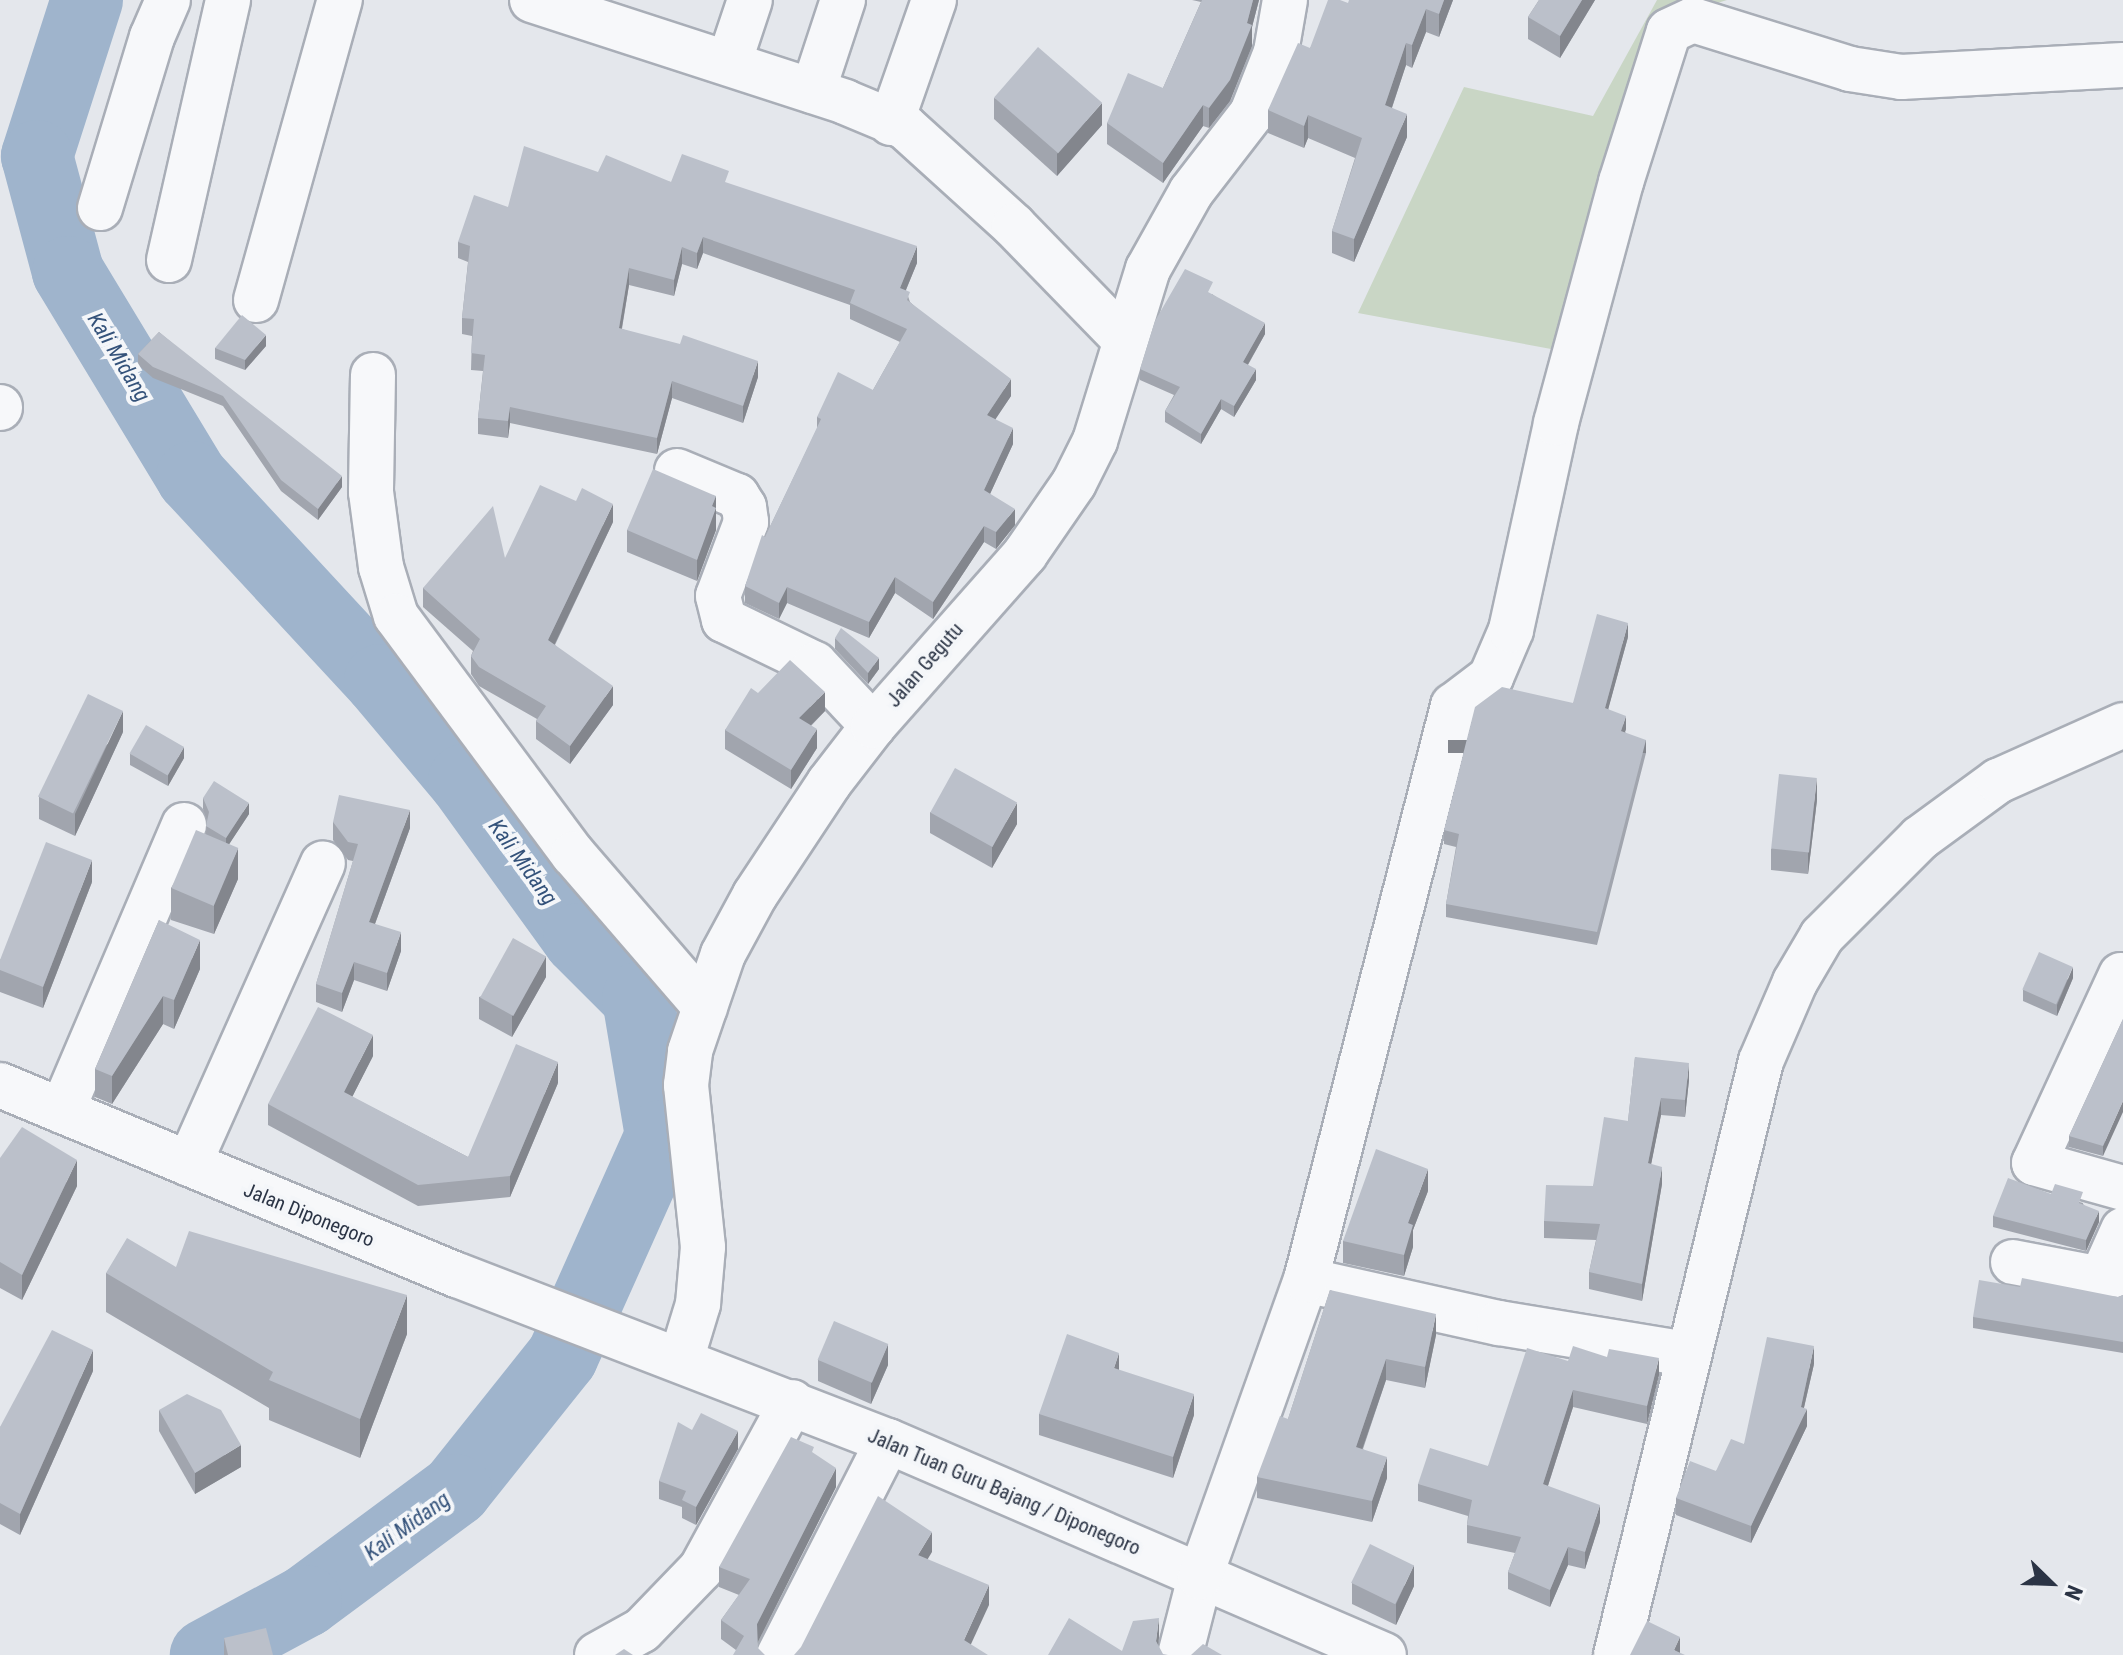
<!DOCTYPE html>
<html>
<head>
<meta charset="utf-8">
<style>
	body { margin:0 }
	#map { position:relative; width:2123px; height:1655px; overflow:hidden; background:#e4e7ec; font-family:"Roboto Condensed",sans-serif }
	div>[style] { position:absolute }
	.green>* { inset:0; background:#c9d6c5 }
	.river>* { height:72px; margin:-36px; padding:0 36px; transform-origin:36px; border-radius:36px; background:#9fb4cc }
	.roads { filter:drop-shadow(2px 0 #a9aeb7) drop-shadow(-2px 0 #a9aeb7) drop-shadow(0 2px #a9aeb7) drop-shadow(0 -2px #a9aeb7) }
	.minor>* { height:44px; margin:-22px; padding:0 22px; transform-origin:22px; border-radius:22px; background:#f7f8fa }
	.wall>* { inset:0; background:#a1a5ae }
	.shaded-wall>* { inset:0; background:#83868d; transform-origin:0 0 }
	.building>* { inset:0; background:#bbc0ca; transform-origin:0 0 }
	span { translate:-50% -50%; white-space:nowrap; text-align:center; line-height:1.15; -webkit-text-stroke:8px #f4f6f9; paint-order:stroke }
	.street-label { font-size:20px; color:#2b3445 }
	.water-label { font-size:22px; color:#34527a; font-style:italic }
	.north { position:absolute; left:2011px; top:1543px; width:80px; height:80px; -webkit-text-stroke:6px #f4f6f9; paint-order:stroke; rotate:113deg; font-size:22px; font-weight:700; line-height:32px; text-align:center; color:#2b3445 }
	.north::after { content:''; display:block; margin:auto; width:28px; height:36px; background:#2b3445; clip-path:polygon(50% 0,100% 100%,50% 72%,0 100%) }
</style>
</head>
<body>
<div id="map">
	<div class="green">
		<i style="clip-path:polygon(1657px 0,1727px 0,1660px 21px,1562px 351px,1358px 313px,1464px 87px,1593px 116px)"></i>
	</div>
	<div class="river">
		<i style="left:87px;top:0;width:164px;rotate:107.8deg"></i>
		<i style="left:37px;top:156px;width:120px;rotate:75deg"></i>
		<i style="left:68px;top:272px;width:240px;rotate:58.8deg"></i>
		<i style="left:192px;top:477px;width:277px;rotate:47.2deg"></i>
		<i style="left:380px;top:680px;width:131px;rotate:50deg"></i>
		<i style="left:464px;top:780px;width:196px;rotate:54.1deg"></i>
		<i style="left:579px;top:939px;width:83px;rotate:45deg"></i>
		<i style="left:638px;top:998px;width:140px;rotate:80.5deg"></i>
		<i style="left:661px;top:1136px;width:242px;rotate:114.1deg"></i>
		<i style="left:562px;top:1357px;width:170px;rotate:128.6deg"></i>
		<i style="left:456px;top:1490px;width:187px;rotate:143.5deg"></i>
		<i style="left:306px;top:1601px;width:114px;rotate:151.6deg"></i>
	</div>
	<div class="roads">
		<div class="minor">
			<i style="left:532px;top:0;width:329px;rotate:18deg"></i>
			<i style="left:845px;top:102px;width:65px;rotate:22.6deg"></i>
			<i style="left:905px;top:127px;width:147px;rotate:42.2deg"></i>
			<i style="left:1014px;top:226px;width:159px;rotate:45.8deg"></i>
			<i style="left:729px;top:63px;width:66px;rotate:-71.6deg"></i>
			<i style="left:813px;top:91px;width:96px;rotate:-71.8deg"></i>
			<i style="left:891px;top:123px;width:130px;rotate:-70.7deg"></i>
			<i style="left:100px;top:208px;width:179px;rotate:-73.1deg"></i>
			<i style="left:152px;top:37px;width:40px;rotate:-66.6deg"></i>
			<i style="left:169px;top:260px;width:267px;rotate:-77.2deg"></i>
			<i style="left:256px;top:300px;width:312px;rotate:-74.4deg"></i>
			<i style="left:373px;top:375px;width:117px;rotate:91deg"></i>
			<i style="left:371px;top:492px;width:76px;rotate:82.4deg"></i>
			<i style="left:381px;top:567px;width:51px;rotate:73deg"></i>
			<i style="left:396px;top:616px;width:297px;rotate:53.4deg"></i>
			<i style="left:573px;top:854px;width:202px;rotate:49.2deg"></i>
			<i style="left:0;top:408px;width:1px;rotate:-90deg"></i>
			<i style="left:677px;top:471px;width:65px;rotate:22.6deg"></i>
			<i style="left:737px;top:496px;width:13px;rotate:58deg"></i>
			<i style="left:744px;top:507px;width:15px;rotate:82deg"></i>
			<i style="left:746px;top:522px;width:79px;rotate:110.7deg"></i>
			<i style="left:718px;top:596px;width:25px;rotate:76deg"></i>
			<i style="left:724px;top:620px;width:101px;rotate:25.8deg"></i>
			<i style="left:815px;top:664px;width:85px;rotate:46.9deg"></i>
			<i style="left:2121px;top:975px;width:207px;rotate:114.8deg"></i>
			<i style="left:2034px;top:1163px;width:92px;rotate:15.7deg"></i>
			<i style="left:0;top:1085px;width:495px;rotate:22.6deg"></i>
			<i style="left:457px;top:1275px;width:462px;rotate:21.1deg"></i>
			<i style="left:888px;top:1441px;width:540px;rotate:23.34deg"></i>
			<i style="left:62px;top:1111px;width:311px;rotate:-66.9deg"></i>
			<i style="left:189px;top:1164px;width:329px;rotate:-66deg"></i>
			<i style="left:2013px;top:1262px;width:112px;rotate:10.8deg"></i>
			<i style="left:2101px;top:1279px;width:54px;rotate:-65.8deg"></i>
			<i style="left:1306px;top:1280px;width:198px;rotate:12.6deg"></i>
			<i style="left:1499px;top:1323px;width:191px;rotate:9.4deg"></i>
			<i style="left:681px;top:1360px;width:59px;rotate:-73.1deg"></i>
			<i style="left:698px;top:1304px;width:57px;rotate:-85deg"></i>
			<i style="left:703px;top:1247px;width:163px;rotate:-96deg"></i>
			<i style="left:686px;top:1085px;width:34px;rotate:-83deg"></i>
			<i style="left:690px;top:1051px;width:102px;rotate:-71.2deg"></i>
			<i style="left:723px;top:954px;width:67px;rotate:-61.5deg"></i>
			<i style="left:755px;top:895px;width:134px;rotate:-56.5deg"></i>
			<i style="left:829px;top:783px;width:72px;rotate:-52.3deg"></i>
			<i style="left:873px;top:726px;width:230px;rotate:-48.5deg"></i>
			<i style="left:1025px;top:554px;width:86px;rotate:-55.4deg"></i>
			<i style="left:1074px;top:483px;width:47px;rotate:-63.4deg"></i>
			<i style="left:1095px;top:441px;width:180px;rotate:-72.9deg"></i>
			<i style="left:1148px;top:269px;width:88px;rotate:-60.8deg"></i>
			<i style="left:1191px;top:192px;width:100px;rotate:-52.3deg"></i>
			<i style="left:1252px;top:113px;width:66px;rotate:-68.5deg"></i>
			<i style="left:1276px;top:52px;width:53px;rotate:-80.2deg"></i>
			<i style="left:597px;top:1655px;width:51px;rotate:-29.1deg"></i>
			<i style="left:642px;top:1630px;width:85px;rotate:-46deg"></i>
			<i style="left:701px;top:1569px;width:190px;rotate:-61.4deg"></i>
			<i style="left:779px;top:1655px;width:240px;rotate:-63deg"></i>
			<i style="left:1180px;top:1655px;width:81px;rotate:-75.6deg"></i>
			<i style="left:1200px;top:1577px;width:315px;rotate:-70.4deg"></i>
			<i style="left:1306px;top:1280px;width:593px;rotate:-75.64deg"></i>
			<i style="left:1453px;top:706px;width:48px;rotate:-37.3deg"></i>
			<i style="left:1491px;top:677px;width:51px;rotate:-66.9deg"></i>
			<i style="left:1511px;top:630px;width:212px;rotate:-77.7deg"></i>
			<i style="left:1556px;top:423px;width:250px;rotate:-74.9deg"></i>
			<i style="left:1621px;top:182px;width:158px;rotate:-72.4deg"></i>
			<i style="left:1669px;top:31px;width:26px;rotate:-25deg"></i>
			<i style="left:1693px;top:20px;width:164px;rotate:17.3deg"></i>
			<i style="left:1850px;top:69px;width:52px;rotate:8.9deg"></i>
			<i style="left:1901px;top:77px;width:222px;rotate:-3.1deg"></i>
			<i style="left:1616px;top:1655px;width:611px;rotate:-76.28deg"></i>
			<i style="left:1761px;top:1061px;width:86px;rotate:-66.7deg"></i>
			<i style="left:1795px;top:982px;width:53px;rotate:-59.6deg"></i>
			<i style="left:1822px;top:936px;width:139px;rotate:-45deg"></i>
			<i style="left:1920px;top:838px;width:97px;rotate:-36.2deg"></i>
			<i style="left:1998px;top:781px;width:137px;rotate:-24.1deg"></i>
		</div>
	</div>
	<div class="wall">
		<i style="clip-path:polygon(1192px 0,1259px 0,1252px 27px,1252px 46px,1230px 101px,1209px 128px,1203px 126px,1163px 183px,1107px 144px,1107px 123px,1163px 88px,1201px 2px)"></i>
		<i style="clip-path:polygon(1453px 0,1439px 37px,1426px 32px,1412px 68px,1406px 65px,1392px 108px,1407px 137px,1354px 262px,1332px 253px,1332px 231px,1355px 158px,1308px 138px,1304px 148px,1268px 133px,1268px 110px,1310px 48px,1348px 3px)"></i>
		<i style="clip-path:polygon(1539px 0,1595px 0,1560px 58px,1528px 39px,1528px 17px)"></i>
		<i style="clip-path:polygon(994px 98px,1102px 125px,1057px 176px,994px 119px)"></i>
		<i style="clip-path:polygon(598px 172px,671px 182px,729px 184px,917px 263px,906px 290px,910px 302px,1011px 396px,995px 419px,1013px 444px,990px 494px,1015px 525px,996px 549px,984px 542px,933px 619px,895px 593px,869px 638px,787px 603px,779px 619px,745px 603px,745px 586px,765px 537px,817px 429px,817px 417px,873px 390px,900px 342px,850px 319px,850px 305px,703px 253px,697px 269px,682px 264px,674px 296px,629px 285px,622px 329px,758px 377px,743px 423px,672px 398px,657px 454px,510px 423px,508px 438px,478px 434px,478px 418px,483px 371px,471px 370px,472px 336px,462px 334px,462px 318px,468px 262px,458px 258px,458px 242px,508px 207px)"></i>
		<i style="clip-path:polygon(1212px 294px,1265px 334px,1248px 365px,1256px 380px,1234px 417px,1221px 409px,1201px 444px,1165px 422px,1165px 411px,1174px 395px,1140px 380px,1140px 369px)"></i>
		<i style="clip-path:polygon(159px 332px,342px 487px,318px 520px,281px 491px,223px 406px,153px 378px,138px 365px,138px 354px)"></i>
		<i style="clip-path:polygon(266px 346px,245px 370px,215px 359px,215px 348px)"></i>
		<i style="clip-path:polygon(716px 496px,716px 530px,697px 581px,627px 552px,627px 530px)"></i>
		<i style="clip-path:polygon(613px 522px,555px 645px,613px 705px,570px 764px,536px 739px,536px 721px,537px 719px,479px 686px,471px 674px,471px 656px,473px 651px,423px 607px,423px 588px,505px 558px)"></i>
		<i style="clip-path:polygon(1628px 637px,1608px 709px,1626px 729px,1625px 732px,1646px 753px,1597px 945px,1446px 917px,1446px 904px,1456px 847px,1444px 844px,1444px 830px,1573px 703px)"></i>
		<i style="clip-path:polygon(835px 638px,879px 669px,868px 684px,835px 649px)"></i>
		<i style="clip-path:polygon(758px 693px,825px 711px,811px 726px,817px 748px,791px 789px,725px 749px,725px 730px)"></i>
		<i style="clip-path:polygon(123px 732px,75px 836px,39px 819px,39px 797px)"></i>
		<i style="clip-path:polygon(130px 754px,184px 758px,168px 786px,130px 765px)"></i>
		<i style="clip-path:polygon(203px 798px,249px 814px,229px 844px,238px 879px,214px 934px,171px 920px,171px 888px,206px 834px,207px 820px,203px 809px)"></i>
		<i style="clip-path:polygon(1817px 800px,1808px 874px,1771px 870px,1771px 849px)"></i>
		<i style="clip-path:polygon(930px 812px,1017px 824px,992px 868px,930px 833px)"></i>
		<i style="clip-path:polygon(333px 822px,410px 828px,375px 924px,401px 951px,387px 991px,354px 980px,342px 1012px,316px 1002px,316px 984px,353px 861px,348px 860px,333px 840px)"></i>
		<i style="clip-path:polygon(92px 882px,43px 1008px,0 992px,0 960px)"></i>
		<i style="clip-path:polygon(159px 920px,200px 969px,174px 1029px,163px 1024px,112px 1104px,95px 1097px,95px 1069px)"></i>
		<i style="clip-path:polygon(546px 977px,512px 1037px,479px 1019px,479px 997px)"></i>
		<i style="clip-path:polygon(2073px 978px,2057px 1016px,2023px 1001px,2023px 990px)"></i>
		<i style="clip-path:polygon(2123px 1019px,2103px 1156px,2069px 1147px,2069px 1136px)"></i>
		<i style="clip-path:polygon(373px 1056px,352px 1097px,468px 1157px,558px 1083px,510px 1197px,418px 1206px,268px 1125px,268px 1104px)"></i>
		<i style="clip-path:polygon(1635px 1057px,1689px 1080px,1685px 1117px,1661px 1115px,1651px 1164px,1662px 1184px,1642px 1301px,1589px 1289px,1589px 1272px,1596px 1240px,1544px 1238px,1544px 1221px,1593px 1186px,1628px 1121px)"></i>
		<i style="clip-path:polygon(0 1158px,77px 1186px,22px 1300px,0 1288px)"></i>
		<i style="clip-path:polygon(1428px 1191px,1413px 1230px,1413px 1247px,1404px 1276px,1343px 1263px,1343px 1241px)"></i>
		<i style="clip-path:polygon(2051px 1194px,2083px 1203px,2083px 1204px,2099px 1222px,2086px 1251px,1993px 1227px,1993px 1216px)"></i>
		<i style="clip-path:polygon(176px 1267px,407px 1334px,360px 1458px,269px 1420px,269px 1408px,106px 1312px,106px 1273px)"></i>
		<i style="clip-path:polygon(2020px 1287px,2118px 1297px,2123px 1295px,2123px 1353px,1973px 1328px,1973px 1317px)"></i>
		<i style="clip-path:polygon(1330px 1290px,1436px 1335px,1425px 1388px,1386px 1380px,1363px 1449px,1387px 1478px,1372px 1522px,1257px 1498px,1257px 1477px,1288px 1419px)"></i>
		<i style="clip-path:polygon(1607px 1357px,1659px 1375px,1647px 1424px,1573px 1407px,1548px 1486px,1600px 1522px,1585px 1569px,1568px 1565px,1550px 1607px,1508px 1589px,1508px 1572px,1515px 1553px,1467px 1543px,1467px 1525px,1468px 1516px,1418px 1501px,1418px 1484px,1488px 1466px,1568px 1361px)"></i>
		<i style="clip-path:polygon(818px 1360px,888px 1365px,871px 1404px,818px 1381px)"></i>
		<i style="clip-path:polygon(1814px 1364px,1804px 1408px,1807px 1426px,1751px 1543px,1676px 1515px,1676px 1498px,1716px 1471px,1744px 1444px)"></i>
		<i style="clip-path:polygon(93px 1371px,20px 1535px,0 1524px,0 1427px)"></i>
		<i style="clip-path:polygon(159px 1410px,241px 1467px,195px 1494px,159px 1431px)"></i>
		<i style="clip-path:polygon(1039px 1414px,1194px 1415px,1173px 1478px,1039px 1435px)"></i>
		<i style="clip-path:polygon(692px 1430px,738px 1449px,696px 1525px,682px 1518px,682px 1507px,659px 1499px,659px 1481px)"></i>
		<i style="clip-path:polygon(814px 1454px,836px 1487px,757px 1642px,758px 1648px,736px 1650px,721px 1639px,721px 1620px,739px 1595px,719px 1587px,719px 1567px)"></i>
		<i style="clip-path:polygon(1352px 1583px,1414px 1586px,1396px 1625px,1352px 1604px)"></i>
		<i style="clip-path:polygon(224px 1638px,273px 1655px,224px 1655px)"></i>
	</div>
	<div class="shaded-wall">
		<i style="clip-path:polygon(1253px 0,1259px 0,1252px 27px,1252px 46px,1230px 101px,1209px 128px,1209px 108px,1247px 23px)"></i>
		<i style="clip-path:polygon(1444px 0,1453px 0,1439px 37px,1439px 14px)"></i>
		<i style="clip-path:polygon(1582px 0,1595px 0,1560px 58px,1560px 36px)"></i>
		<i style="clip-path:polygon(1426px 9px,1426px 32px,1412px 68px,1412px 45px)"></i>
		<i style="clip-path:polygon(1406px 43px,1406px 65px,1385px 128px,1385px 105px)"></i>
		<i style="clip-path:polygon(1102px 103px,1102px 125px,1057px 176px,1057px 154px)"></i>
		<i style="clip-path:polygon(1203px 105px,1203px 126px,1163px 183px,1163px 163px)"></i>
		<i style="clip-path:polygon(1407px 114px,1407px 137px,1354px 262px,1354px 239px)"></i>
		<i style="clip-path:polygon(1308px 115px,1308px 138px,1304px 148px,1304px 126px)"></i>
		<i style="clip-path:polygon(703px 237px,703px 253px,697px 269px,697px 253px)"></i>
		<i style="clip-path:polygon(917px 246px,917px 263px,900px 304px,900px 288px)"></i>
		<i style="clip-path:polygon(682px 247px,682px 264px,674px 296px,674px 280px)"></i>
		<i style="clip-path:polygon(629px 268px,629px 285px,619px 344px,619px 328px)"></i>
		<i style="clip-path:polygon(1265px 323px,1265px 334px,1243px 373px,1243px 362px)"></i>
		<i style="clip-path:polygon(266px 335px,266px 346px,245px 370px,245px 360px)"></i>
		<i style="clip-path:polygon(758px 361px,758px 377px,743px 423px,743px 406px)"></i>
		<i style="clip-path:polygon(1256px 369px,1256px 380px,1234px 417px,1234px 406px)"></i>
		<i style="clip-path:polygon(1011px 379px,1011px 396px,987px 432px,987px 415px)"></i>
		<i style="clip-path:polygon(672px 381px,672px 398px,657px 454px,657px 438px)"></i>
		<i style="clip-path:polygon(1221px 399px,1221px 409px,1201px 444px,1201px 434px)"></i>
		<i style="clip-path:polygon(510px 407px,510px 423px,508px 438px,508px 421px)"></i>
		<i style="clip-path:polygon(1013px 428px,1013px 444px,984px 507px,984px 490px)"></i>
		<i style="clip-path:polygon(342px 476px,342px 487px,318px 520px,318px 509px)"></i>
		<i style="clip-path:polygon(716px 496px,716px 530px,697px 581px,697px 560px,712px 506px)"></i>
		<i style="clip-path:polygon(613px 504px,613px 522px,548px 658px,548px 640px)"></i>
		<i style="clip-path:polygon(1015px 509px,1015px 525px,996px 549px,996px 532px)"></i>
		<i style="clip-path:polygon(984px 526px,984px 542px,933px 619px,933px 602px)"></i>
		<i style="clip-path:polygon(895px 577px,895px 593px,869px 638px,869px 622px)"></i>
		<i style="clip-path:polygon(787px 587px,787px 603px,779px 619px,779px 603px)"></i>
		<i style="clip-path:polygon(1628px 623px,1628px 637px,1605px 721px,1605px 708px)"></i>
		<i style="clip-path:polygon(879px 658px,879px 669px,868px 684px,868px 673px)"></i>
		<i style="clip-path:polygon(613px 686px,613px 705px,570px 764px,570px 746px)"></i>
		<i style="clip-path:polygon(825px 692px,825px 711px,799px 737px,799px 718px)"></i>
		<i style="clip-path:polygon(123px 711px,123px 732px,75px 836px,75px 814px)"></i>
		<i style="clip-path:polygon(1626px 716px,1626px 729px,1621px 744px,1621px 731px)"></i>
		<i style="clip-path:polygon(817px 729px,817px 748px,791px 789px,791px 770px)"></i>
		<i style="left:1646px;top:740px;width:13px;height:198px;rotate:90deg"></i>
		<i style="clip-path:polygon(184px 747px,184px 758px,168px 786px,168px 775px)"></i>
		<i style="clip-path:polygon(1817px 778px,1817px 800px,1808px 874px,1808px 853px)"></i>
		<i style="clip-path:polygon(249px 803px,249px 814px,226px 849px,226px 838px)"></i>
		<i style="clip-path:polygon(1017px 803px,1017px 824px,992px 868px,992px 847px)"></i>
		<i style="clip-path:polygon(410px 810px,410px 828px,369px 940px,369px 922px)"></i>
		<i style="clip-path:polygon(238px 848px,238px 879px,214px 934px,214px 903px)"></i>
		<i style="clip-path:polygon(92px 860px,92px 882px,43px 1008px,43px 987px)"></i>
		<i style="clip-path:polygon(401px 932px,401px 951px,387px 991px,387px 973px)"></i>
		<i style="clip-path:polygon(200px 940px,200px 969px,174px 1029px,174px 1000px)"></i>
		<i style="clip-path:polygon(546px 956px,546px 977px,512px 1037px,512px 1016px)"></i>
		<i style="clip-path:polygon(354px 962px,354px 980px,342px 1012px,342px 993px)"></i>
		<i style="clip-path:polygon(2073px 967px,2073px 978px,2057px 1016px,2057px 1005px)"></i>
		<i style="clip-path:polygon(163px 996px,163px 1024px,112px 1104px,112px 1076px)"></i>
		<i style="clip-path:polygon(373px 1035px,373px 1056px,344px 1113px,344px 1092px)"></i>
		<i style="clip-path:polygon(558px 1062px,558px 1083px,510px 1197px,510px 1176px)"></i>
		<i style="clip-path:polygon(1689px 1063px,1689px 1080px,1685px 1117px,1685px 1100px)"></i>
		<i style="clip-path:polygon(1661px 1098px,1661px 1115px,1648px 1180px,1648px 1163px)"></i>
		<i style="clip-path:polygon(2123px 1101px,2123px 1112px,2103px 1156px,2103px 1146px)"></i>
		<i style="clip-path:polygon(77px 1160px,77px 1186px,22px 1300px,22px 1275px)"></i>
		<i style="clip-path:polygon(1662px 1167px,1662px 1184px,1642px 1301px,1642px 1284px)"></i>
		<i style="clip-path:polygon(1428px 1169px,1428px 1191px,1413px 1230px,1413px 1247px,1404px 1276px,1404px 1255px,1408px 1223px)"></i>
		<i style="clip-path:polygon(2099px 1211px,2099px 1222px,2086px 1251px,2086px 1240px)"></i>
		<i style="clip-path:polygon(407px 1295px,407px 1334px,360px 1458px,360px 1419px)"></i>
		<i style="clip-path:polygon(1436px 1314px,1436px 1335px,1425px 1388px,1425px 1367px)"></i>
		<i style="clip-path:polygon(888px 1344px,888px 1365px,871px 1404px,871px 1383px)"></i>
		<i style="clip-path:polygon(1814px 1346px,1814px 1364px,1801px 1420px,1807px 1409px,1807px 1426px,1751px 1543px,1751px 1526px,1801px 1407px)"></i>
		<i style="clip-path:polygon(93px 1350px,93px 1371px,20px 1535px,20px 1514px)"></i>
		<i style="clip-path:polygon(1119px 1353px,1119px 1374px,1114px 1368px)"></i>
		<i style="clip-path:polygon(1659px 1358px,1659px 1375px,1647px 1424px,1647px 1406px)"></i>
		<i style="clip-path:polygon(1386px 1359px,1386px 1380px,1356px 1467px,1356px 1447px)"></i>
		<i style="clip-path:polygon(1573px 1390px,1573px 1407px,1543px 1501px,1543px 1484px)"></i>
		<i style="clip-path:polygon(1194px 1394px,1194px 1415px,1173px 1478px,1173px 1457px)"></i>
		<i style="clip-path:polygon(738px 1431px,738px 1449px,696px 1525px,696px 1507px)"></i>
		<i style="clip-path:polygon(241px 1445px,241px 1467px,195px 1494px,195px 1473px)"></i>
		<i style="clip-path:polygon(1387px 1457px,1387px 1478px,1372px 1522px,1372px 1501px)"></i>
		<i style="clip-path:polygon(836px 1468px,836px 1487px,757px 1644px,757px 1624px)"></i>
		<i style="clip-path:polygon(1600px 1505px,1600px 1522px,1585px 1569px,1585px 1552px)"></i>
		<i style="clip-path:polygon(932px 1532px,932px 1552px,918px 1575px,918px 1555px)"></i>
		<i style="clip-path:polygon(1568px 1547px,1568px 1565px,1550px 1607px,1550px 1590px)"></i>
		<i style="clip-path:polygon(1414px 1565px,1414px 1586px,1396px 1625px,1396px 1604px)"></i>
		<i style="clip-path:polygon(989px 1585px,989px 1605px,966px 1655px,964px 1640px)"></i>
		<i style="clip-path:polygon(1159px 1618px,1159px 1638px,1157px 1655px,1156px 1641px)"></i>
		<i style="clip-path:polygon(1680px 1637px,1680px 1655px,1674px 1650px)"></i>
	</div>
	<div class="building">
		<i style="clip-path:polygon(1202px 0,1253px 0,1247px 23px,1252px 25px,1230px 80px,1209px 108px,1203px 105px,1163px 163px,1107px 123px,1128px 73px,1163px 88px)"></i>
		<i style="clip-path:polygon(1328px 0,1340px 0,1348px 3px,1349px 0,1444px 0,1439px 14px,1426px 9px,1412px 45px,1406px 43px,1385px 105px,1407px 114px,1354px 239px,1332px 231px,1362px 138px,1308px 115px,1304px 126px,1268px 110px,1298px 43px,1310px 48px)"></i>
		<i style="clip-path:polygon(1539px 0,1582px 0,1560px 36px,1528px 17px)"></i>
		<i style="left:1038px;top:47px;width:85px;height:67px;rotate:41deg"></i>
		<i style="clip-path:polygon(524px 146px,598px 172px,606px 155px,671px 182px,682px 154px,729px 171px,725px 182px,917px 246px,900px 288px,910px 292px,907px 300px,1011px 379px,987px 415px,1013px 428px,984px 490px,1015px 509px,996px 532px,984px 526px,933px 602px,895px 577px,869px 622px,787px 587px,779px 603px,745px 586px,762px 535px,765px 537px,821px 419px,817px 417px,838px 372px,873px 390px,907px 329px,850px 303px,855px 290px,703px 237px,697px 253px,682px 247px,674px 280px,629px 268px,619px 328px,680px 344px,683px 335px,758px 361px,743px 406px,672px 381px,657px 438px,510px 407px,508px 421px,478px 418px,485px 355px,471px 353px,474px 319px,462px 318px,470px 246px,458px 242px,474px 195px,508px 207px)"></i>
		<i style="clip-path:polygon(1185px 269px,1213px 282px,1208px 292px,1265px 323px,1243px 362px,1256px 369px,1234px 406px,1221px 399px,1201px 434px,1165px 411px,1180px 387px,1140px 369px,1155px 321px)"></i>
		<i style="clip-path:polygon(242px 315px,266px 335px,245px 360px,215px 348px)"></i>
		<i style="clip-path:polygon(159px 332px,342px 476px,318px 509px,281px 480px,223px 396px,153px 367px,138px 354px)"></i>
		<i style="clip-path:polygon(653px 469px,716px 496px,712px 506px,716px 508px,697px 560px,627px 530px)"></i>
		<i style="clip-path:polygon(540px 485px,576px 501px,582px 488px,613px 504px,548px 640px,613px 686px,570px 746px,536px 721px,546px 706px,479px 667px,471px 656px,480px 639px,423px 588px,493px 506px,505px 558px)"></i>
		<i style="clip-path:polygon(1597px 614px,1628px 623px,1605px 708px,1626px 716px,1621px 731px,1646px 740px,1597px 932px,1446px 904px,1459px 834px,1444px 830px,1475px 707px,1502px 687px,1573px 703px)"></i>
		<i style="clip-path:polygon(841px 628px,879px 658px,868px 673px,835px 638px)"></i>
		<i style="clip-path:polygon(790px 660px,825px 692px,799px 718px,817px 729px,791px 770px,725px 730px,751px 688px,758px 693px)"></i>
		<i style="left:88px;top:694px;width:39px;height:114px;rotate:26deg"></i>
		<i style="left:146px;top:725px;width:44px;height:33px;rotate:30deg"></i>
		<i style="left:955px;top:768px;width:71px;height:51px;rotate:29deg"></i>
		<i style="left:1779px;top:774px;width:38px;height:75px;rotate:6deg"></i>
		<i style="clip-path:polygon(214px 781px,249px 803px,226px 838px,206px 826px,209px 812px,203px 798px)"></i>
		<i style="clip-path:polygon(339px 795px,410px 810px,369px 922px,401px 932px,387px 973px,354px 962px,342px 993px,316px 984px,358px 844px,348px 842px,333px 822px)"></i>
		<i style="left:196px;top:830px;width:46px;height:63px;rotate:23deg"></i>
		<i style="clip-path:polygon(46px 842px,92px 860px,43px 987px,0 970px,0 960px)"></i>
		<i style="clip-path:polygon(159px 920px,200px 940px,174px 1000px,163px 996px,112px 1076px,95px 1069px)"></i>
		<i style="left:513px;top:938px;width:38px;height:68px;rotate:29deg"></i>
		<i style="left:2039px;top:952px;width:37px;height:41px;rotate:24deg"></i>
		<i style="clip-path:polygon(318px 1007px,373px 1035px,344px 1092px,468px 1157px,516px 1044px,558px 1062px,510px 1176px,418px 1185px,268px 1104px)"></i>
		<i style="clip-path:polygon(2123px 1019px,2123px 1101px,2103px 1146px,2069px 1136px)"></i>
		<i style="clip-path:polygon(1635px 1057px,1689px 1063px,1685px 1100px,1661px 1098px,1648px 1163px,1662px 1167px,1642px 1284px,1589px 1272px,1600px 1224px,1544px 1221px,1546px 1185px,1593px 1186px,1604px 1117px,1628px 1121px)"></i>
		<i style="clip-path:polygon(22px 1127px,77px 1160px,22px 1275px,0 1262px,0 1158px)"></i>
		<i style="clip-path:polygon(1376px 1149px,1428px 1169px,1408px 1223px,1413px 1225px,1404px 1255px,1343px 1241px)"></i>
		<i style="clip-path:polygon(2008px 1178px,2051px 1194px,2055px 1184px,2083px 1192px,2079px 1203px,2099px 1211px,2086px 1240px,1993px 1216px)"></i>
		<i style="clip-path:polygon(189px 1231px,407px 1295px,360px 1419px,269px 1380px,273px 1372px,106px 1273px,127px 1238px,176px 1267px)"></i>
		<i style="clip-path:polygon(2022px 1278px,2118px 1297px,2123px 1295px,2123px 1342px,1973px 1317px,1979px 1280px,2020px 1287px)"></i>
		<i style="clip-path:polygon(1330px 1290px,1436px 1314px,1425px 1367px,1386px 1359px,1356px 1447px,1387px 1457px,1372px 1501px,1257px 1477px,1280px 1416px,1288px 1419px)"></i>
		<i style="left:834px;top:1321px;width:59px;height:42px;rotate:23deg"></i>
		<i style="clip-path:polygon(52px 1330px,93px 1350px,20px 1514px,0 1503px,0 1427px)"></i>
		<i style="clip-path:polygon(1067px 1334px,1119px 1353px,1114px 1368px,1194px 1394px,1173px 1457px,1039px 1414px)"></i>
		<i style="clip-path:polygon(1767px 1337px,1814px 1346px,1801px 1407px,1807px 1409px,1751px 1526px,1676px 1498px,1690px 1461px,1716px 1471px,1731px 1439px,1744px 1444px)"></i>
		<i style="clip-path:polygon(1573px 1346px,1607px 1357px,1609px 1349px,1659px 1358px,1647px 1406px,1573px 1390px,1543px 1484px,1600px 1505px,1585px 1552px,1568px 1547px,1550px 1590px,1508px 1572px,1521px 1537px,1467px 1525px,1472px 1500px,1418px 1484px,1430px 1448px,1488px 1466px,1527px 1348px,1568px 1361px)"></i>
		<i style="clip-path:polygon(187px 1394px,221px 1410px,241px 1445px,195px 1473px,159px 1410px)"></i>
		<i style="clip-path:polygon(701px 1413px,738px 1431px,696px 1507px,682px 1500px,686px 1491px,659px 1481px,678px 1422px,692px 1430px)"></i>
		<i style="clip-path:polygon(791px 1437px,814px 1447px,812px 1452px,836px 1468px,757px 1624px,758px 1648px,765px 1655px,733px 1655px,744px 1636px,721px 1620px,750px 1579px,719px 1567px)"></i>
		<i style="clip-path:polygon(878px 1496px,932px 1532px,918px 1555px,989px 1585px,964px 1640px,988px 1655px,794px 1655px,801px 1647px)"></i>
		<i style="left:1370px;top:1544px;width:49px;height:43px;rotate:26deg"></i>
		<i style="clip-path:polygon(1069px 1618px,1122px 1651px,1133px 1621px,1159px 1618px,1156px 1641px,1163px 1654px,1168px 1655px,1048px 1655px)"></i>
		<i style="clip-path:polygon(1647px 1621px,1680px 1637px,1674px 1650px,1685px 1655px,1630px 1655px)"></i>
		<i style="clip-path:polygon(266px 1628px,273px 1655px,228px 1655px,224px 1638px)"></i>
		<i style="clip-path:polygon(1203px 1644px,1222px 1655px,1191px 1655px)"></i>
		<i style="clip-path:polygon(624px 1649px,633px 1655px,615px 1655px)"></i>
	</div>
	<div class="street-label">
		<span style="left:925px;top:665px;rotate:-49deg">Jalan Gegutu</span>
		<span style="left:309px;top:1215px;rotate:22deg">Jalan Diponegoro</span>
		<span style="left:1004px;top:1492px;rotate:23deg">Jalan Tuan Guru Bajang / Diponegoro</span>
	</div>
	<div class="water-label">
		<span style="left:119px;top:357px;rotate:59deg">Kali Midang</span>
		<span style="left:523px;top:862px;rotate:54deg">Kali Midang</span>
		<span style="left:407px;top:1526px;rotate:-36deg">Kali Midang</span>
	</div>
	<div class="north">N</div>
</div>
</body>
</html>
